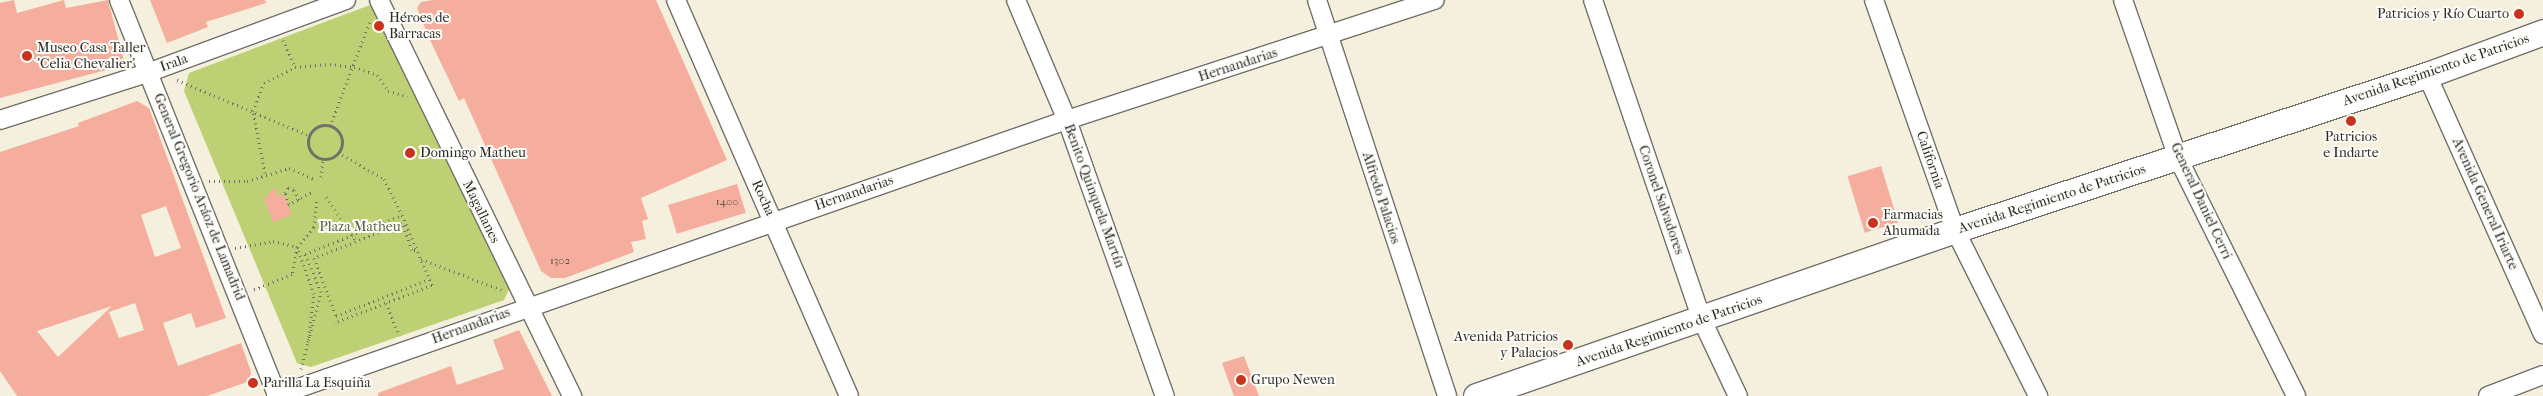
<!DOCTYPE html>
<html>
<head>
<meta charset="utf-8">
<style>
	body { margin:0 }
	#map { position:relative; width:2543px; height:396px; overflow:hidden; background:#f4f0dd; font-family:"IM FELL French Canon",serif }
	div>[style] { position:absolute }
	.green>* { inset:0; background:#bdd073 }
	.building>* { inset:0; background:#f5ad9e; transform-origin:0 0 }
	.path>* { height:3px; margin-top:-1.5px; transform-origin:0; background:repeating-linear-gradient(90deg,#717069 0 1px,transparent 0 5px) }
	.path>.ring { margin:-1.5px; padding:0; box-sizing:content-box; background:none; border:3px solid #717069; border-radius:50% }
	.roads { filter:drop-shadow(1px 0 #717069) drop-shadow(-1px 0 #717069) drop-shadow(0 1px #717069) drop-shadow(0 -1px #717069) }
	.street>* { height:18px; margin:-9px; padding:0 9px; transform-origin:9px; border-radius:9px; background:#fff }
	.secondary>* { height:25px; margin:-12.5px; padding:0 12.5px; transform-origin:12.5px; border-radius:12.5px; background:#fff }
	.dots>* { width:14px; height:14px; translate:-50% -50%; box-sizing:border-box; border:2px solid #fdfcf7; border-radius:50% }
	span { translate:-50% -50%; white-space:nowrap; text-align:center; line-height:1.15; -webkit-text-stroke:4px #fdfcf7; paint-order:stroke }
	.number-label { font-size:11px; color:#5e4c48 }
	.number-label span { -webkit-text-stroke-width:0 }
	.poi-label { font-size:14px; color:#2b2b2b }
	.right { translate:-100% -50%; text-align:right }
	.left { translate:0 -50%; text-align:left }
	.street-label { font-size:14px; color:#2b2b2b }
	.park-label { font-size:14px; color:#575d41 }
</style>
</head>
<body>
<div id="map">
	<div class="green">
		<i style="clip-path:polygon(370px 5px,381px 13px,511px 285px,504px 300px,311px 367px,297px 363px,184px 91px,189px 73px)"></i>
	</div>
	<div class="building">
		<i style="clip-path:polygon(14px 0,17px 13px,64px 0,66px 8px,108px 0,125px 65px,0 98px,0 3px)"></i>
		<i style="clip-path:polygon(150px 0,265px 0,266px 3px,206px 22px,208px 27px,167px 43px)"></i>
		<i style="clip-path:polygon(433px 0,656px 0,727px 160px,641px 198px,648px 219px,642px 221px,646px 239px,631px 242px,634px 252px,565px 278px,551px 278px,541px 271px,464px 98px,459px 101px,430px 40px,417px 8px,421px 2px)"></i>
		<i style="clip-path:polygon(evenodd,137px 101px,149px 108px,226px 318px,196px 328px,191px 313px,163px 323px,178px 366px,241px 343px,251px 372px,250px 377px,247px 382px,207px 396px,17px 396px,0 371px,0 152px,79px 126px,78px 123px,137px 101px,166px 206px,181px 248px,155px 257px,141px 215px,166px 206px,137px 101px,135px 303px,144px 330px,119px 338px,109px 312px,135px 303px,137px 101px,112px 306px,58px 357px,37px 331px,112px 306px)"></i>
		<i style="left:1881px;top:166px;width:59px;height:35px;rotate:73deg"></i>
		<i style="left:737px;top:184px;width:30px;height:72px;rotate:73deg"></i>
		<i style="clip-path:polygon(274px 188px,278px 196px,284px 194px,292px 215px,273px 222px,264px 199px)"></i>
		<i style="clip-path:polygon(519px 330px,552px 396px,378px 396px,378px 393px,451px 366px,457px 385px,504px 369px,493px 340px)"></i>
		<i style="clip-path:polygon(1244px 356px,1259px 396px,1234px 396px,1222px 363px)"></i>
	</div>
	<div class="path">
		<i style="left:283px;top:40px;width:30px;rotate:66deg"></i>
		<i style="left:177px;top:80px;width:144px;rotate:22.8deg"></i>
		<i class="ring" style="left:308px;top:125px;width:31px;height:31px"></i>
		<i style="left:330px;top:126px;width:112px;rotate:-69.1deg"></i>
		<i style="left:338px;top:152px;width:53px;rotate:30.4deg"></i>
		<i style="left:384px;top:179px;width:40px;rotate:63.4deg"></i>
		<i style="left:265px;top:173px;width:63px;rotate:-101deg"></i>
		<i style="left:253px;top:111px;width:30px;rotate:-69deg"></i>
		<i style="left:264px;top:83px;width:35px;rotate:-27deg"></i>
		<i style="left:295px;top:67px;width:35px;rotate:-5deg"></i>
		<i style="left:330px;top:64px;width:24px;rotate:7deg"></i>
		<i style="left:354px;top:67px;width:24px;rotate:19deg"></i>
		<i style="left:377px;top:75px;width:19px;rotate:55deg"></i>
		<i style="left:388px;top:91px;width:20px;rotate:15deg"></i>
		<i style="left:321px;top:177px;width:19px;rotate:-84deg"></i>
		<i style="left:209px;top:181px;width:38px"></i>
		<i style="left:247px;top:181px;width:44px;rotate:-17.2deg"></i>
		<i style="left:289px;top:168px;width:27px;rotate:24deg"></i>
		<i style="left:326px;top:197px;width:53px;rotate:55.7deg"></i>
		<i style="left:289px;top:204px;width:12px;rotate:-110deg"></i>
		<i style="left:285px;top:193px;width:7px;rotate:-63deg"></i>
		<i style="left:288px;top:187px;width:7px;rotate:27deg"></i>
		<i style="left:294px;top:190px;width:11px;rotate:63deg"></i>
		<i style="left:288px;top:205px;width:26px;rotate:-29deg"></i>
		<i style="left:235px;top:248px;width:39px;rotate:-10deg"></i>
		<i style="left:273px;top:241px;width:25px;rotate:14deg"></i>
		<i style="left:297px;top:247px;width:27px;rotate:100deg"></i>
		<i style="left:292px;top:274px;width:42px;rotate:157.7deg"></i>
		<i style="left:415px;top:250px;width:3px;rotate:180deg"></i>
		<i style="left:412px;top:250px;width:29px;rotate:-110deg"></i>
		<i style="left:402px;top:223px;width:95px;rotate:158.3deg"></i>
		<i style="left:314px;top:258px;width:62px;rotate:69.2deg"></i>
		<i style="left:336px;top:316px;width:98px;rotate:-21.6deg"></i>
		<i style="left:421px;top:259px;width:87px;rotate:20.9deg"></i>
		<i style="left:386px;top:303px;width:35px;rotate:68deg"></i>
		<i style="left:308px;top:342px;width:48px;rotate:-82.9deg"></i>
		<i style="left:314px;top:294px;width:50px;rotate:-109.9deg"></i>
		<i style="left:297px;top:247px;width:26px;rotate:-50deg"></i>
		<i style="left:314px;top:227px;width:29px;rotate:-84deg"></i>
		<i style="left:301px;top:369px;width:80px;rotate:-75.4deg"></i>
		<i style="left:321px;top:292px;width:41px;rotate:-112.8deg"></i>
		<i style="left:305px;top:254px;width:105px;rotate:-21.9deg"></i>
		<i style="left:402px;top:215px;width:76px;rotate:66.8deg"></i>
		<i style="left:432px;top:285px;width:105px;rotate:158.8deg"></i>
	</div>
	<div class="roads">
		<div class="street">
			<i style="left:119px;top:0;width:426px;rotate:68.2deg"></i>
			<i style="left:379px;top:0;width:441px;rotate:64deg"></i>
			<i style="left:676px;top:0;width:432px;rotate:66.4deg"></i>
			<i style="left:1016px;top:0;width:130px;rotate:67deg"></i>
			<i style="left:1067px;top:120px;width:293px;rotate:70.5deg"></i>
			<i style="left:1317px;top:0;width:417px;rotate:71.8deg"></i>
			<i style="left:1593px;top:0;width:338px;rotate:71.2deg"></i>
			<i style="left:1702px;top:320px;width:84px;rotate:64.7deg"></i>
			<i style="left:1874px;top:0;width:244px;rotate:70.6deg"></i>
			<i style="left:1955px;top:230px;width:186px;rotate:63.4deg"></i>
			<i style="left:2123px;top:0;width:167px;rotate:70.8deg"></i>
			<i style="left:2178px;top:158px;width:266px;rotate:63.6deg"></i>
			<i style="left:2427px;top:75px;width:284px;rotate:65.9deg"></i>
			<i style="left:0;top:120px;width:157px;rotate:-17.7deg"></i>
			<i style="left:150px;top:72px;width:209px;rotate:-20.2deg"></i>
			<i style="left:276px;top:396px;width:838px;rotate:-19.24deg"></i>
			<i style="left:1067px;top:120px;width:387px;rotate:-18.1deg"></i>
			<i style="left:2488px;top:396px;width:59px;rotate:-20.9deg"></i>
		</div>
		<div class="secondary">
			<i style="left:1476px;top:396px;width:507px;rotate:-19.11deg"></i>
			<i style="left:1955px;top:230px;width:497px;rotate:-18.2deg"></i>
			<i style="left:2427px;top:75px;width:124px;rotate:-20.3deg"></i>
		</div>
	</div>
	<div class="dots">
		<i style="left:2519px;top:14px;background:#c8321e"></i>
		<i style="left:379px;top:26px;background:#c8321e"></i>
		<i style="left:27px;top:56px;background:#c8321e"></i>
		<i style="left:2351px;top:121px;background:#c8321e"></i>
		<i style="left:410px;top:153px;background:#c8321e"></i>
		<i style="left:1873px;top:223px;background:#c8321e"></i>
		<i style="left:1568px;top:345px;background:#c8321e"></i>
		<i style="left:1241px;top:380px;background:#c8321e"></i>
		<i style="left:253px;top:383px;background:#c8321e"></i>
	</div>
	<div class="number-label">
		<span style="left:727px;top:202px">1400</span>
		<span style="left:560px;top:261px">1302</span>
	</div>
	<div class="poi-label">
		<span class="right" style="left:2509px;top:14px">Patricios y Río Cuarto</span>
		<span class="left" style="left:389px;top:26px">Héroes de<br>Barracas</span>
		<span class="left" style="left:37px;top:56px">Museo Casa Taller<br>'Celia Chevalier'</span>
		<span style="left:2351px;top:145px">Patricios<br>e Indarte</span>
		<span class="left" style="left:420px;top:153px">Domingo Matheu</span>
		<span class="left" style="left:1883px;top:223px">Farmacias<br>Ahumada</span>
		<span class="right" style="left:1558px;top:345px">Avenida Patricios<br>y Palacios</span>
		<span class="left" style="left:1251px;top:380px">Grupo Newen</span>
		<span class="left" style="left:263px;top:383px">Parilla La Esquiña</span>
	</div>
	<div class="street-label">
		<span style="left:174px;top:63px;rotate:-20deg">Irala</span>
		<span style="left:1238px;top:65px;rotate:-18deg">Hernandarias</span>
		<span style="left:2436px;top:70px;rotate:-19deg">Avenida Regimiento de Patricios</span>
		<span style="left:1930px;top:160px;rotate:71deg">California</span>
		<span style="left:854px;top:193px;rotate:-19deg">Hernandarias</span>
		<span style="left:1094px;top:196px;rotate:70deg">Benito Quinquela Martín</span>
		<span style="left:199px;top:197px;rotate:68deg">General Gregorio Aráoz de Lamadrid</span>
		<span style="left:763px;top:198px;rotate:66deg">Rocha</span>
		<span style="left:1381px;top:198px;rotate:72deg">Alfredo Palacios</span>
		<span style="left:2052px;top:199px;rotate:-18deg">Avenida Regimiento de Patricios</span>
		<span style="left:1661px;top:200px;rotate:71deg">Coronel Salvadores</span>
		<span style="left:2201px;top:201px;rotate:65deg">General Daniel Cerri</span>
		<span style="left:2485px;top:204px;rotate:66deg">Avenida General Iriarte</span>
		<span style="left:481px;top:212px;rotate:64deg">Magallanes</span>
		<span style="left:471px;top:326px;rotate:-20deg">Hernandarias</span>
		<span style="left:1669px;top:331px;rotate:-19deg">Avenida Regimiento de Patricios</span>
	</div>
	<div class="park-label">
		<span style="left:360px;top:227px">Plaza Matheu</span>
	</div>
</div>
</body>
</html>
